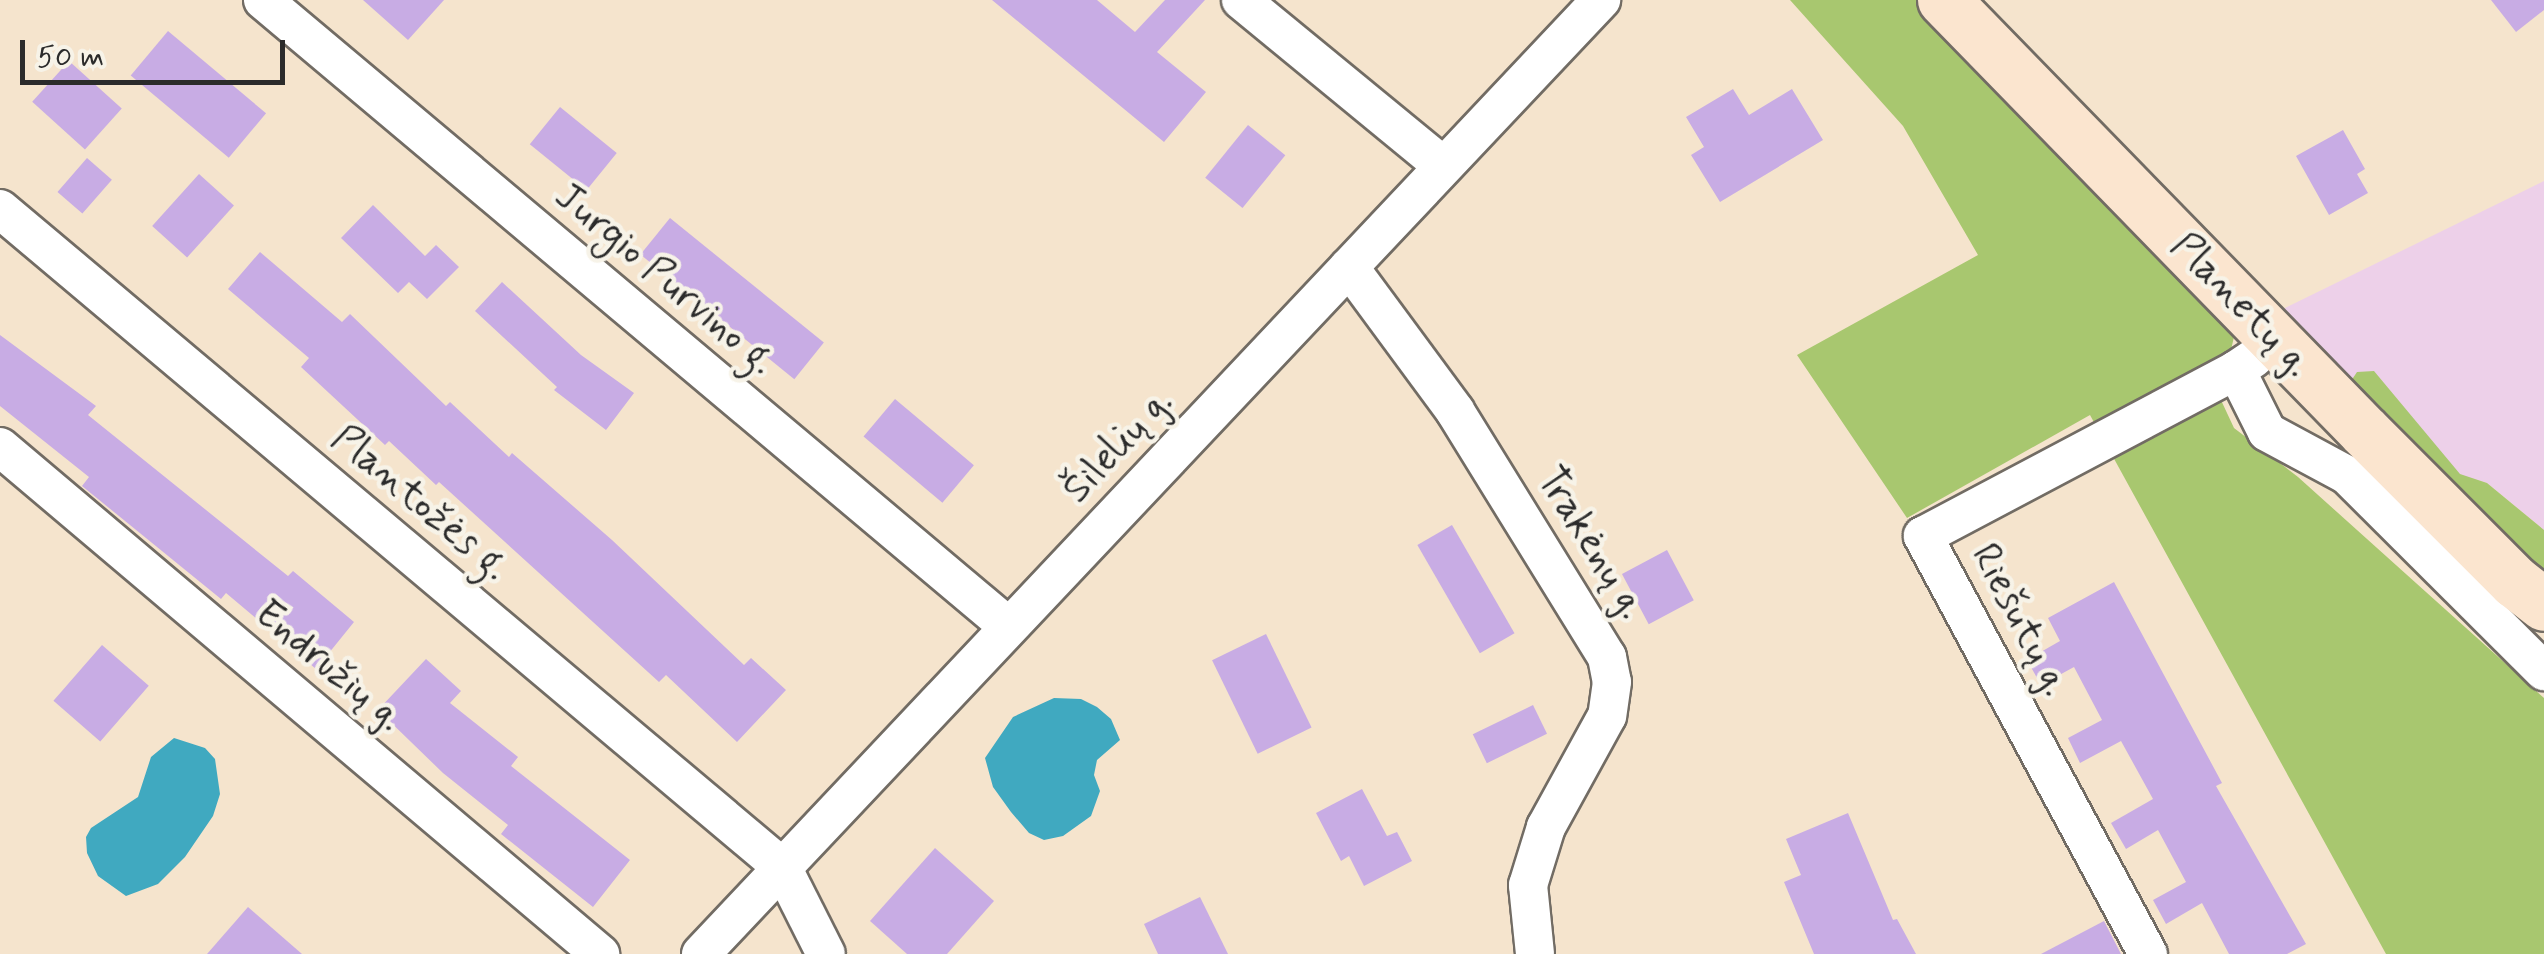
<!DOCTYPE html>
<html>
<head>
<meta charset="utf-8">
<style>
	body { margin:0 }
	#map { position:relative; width:2544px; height:954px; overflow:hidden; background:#f5e4cd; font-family:Mynerve,sans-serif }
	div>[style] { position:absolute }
	.built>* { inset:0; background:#edd0e9 }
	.green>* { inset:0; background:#a8c76f }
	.water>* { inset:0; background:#40a9c0 }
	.building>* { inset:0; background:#c8ace4; transform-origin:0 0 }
	.roads { filter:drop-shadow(2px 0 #726c64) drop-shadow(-2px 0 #726c64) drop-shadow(0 2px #726c64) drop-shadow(0 -2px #726c64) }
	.minor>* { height:38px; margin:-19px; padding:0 19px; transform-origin:19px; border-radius:19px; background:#fff }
	.secondary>* { height:52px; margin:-26px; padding:0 26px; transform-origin:26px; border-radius:26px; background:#fbe5cf }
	span { translate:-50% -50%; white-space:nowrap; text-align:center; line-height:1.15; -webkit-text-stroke:9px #f7f3e8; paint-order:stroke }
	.street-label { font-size:40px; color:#2b2b2b }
	.scale { position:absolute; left:20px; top:40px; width:265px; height:45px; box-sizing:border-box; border:5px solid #2b2b2b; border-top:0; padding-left:12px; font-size:30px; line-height:35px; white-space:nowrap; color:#2b2b2b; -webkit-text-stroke:8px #f7f3e8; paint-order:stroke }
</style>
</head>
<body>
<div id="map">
	<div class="built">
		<i style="clip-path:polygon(2544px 181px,2544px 530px,2487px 483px,2460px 475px,2374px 372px,2351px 381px,2279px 311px)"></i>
	</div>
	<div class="green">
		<i style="clip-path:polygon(1790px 0,1926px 0,2236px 328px,2220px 398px,2234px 428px,2298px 477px,2544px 698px,2544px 954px,2386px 954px,2090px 415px,1907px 518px,1797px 355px,1978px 255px,1903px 126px)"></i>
		<i style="clip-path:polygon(2374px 371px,2460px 474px,2487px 483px,2544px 530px,2544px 572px,2524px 558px,2351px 381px,2357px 372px)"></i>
	</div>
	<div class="water">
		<i style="clip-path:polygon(1054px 698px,1081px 699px,1097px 707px,1111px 719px,1120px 740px,1097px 760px,1094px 775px,1100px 791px,1091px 816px,1063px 836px,1044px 840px,1029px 833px,1011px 812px,993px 787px,985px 758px,1013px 717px)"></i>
		<i style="clip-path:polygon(174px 738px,205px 748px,215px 759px,220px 794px,213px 816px,185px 857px,158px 884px,126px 896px,98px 876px,87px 853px,86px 837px,91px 828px,138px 797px,151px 757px)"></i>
	</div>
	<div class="building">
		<i style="clip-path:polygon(363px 0,444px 0,408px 40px)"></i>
		<i style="clip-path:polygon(992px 0,1097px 0,1135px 32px,1165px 0,1205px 0,1157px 52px,1206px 92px,1164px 142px)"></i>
		<i style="clip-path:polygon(2491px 0,2544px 0,2544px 10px,2516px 32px)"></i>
		<i style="left:168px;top:31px;width:128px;height:58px;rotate:40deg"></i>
		<i style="left:69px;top:61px;width:71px;height:55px;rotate:42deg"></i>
		<i style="clip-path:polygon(1733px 89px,1749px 115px,1792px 89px,1823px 140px,1720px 202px,1691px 155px,1704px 147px,1686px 117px)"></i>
		<i style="left:560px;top:107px;width:73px;height:48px;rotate:39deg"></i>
		<i style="left:1248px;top:125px;width:48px;height:68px;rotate:39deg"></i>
		<i style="clip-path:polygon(2343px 130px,2365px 169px,2357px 174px,2368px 193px,2329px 215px,2296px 156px)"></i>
		<i style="left:87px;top:158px;width:33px;height:45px;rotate:41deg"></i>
		<i style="left:199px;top:174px;width:47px;height:70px;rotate:42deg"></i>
		<i style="clip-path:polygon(373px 205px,425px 256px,436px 245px,459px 267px,427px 299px,409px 282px,398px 293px,341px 238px)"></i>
		<i style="left:670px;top:218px;width:198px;height:47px;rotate:39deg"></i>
		<i style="clip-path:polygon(260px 252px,342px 322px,350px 314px,446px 406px,450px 402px,509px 457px,512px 453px,612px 540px,744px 665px,751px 658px,786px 690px,737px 742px,666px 675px,659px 682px,439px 482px,436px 485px,389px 441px,385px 445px,301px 367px,309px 358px,228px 289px)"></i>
		<i style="clip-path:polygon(502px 282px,581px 355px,634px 393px,606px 430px,554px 390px,557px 387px,475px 311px)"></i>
		<i style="clip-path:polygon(0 335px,96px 406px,88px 415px,288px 576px,293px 571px,354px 622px,316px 669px,226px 593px,221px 599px,82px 486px,89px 477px,0 406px)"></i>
		<i style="left:895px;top:399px;width:103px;height:49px;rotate:40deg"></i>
		<i style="left:1452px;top:525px;width:125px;height:40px;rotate:60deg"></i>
		<i style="left:1667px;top:550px;width:57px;height:51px;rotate:62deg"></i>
		<i style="clip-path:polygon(2114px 582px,2222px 783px,2216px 786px,2306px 944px,2287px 954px,2229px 954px,2202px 903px,2166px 924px,2153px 900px,2186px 882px,2158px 830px,2126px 849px,2111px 823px,2153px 799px,2121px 741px,2080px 763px,2068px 738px,2102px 720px,2074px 667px,2041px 685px,2027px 660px,2060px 641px,2048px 618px)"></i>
		<i style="left:1266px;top:634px;width:104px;height:60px;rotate:64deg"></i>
		<i style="left:102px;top:645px;width:62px;height:74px;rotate:41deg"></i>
		<i style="clip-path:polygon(426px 659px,461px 691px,450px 703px,518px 757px,511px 766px,630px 860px,593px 907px,501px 834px,508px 825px,443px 773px,378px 710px)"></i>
		<i style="left:1533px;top:705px;width:32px;height:67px;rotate:64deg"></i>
		<i style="clip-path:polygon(1362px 789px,1387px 836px,1397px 832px,1412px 861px,1364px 886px,1349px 856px,1341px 861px,1316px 813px)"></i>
		<i style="clip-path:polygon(1848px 813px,1893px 920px,1897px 919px,1916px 954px,1814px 954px,1784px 882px,1801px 875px,1786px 839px)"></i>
		<i style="clip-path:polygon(935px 848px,994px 901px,947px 954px,907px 954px,870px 921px)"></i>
		<i style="clip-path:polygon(1200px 897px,1228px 954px,1158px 954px,1144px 924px)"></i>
		<i style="clip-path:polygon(248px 907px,302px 954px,207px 954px)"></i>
		<i style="clip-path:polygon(2104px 921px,2121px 954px,2041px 954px)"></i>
	</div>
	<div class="roads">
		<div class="minor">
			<i style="left:263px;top:0;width:974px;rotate:40.05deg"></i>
			<i style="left:1241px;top:0;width:261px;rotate:39.4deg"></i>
			<i style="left:0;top:209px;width:1022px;rotate:40.08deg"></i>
			<i style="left:782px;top:867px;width:97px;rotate:63.2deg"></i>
			<i style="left:1349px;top:267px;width:179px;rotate:53.6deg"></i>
			<i style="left:1455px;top:411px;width:289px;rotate:58.3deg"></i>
			<i style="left:1607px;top:657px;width:25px;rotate:79deg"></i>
			<i style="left:1612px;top:682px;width:34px;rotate:98deg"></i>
			<i style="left:1607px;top:716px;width:127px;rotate:118.8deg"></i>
			<i style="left:1546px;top:827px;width:61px;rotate:107.2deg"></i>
			<i style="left:1528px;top:885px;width:69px;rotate:84.2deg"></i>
			<i style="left:2254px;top:358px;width:22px;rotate:146deg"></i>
			<i style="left:2236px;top:370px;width:69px;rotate:63.4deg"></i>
			<i style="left:2267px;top:432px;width:91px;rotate:28.3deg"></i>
			<i style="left:2347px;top:475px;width:278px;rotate:44.9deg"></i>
			<i style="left:0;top:447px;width:786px;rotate:40.2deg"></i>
			<i style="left:701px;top:954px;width:1312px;rotate:-46.67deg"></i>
			<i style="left:2148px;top:954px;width:475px;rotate:-118.3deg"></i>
			<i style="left:1923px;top:536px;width:354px;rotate:-27.9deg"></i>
		</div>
		<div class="secondary">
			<i style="left:1944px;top:0;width:602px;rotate:45.74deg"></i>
			<i style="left:2364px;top:431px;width:214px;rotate:45deg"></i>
			<i style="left:2515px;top:582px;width:37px;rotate:38deg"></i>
		</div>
	</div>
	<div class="street-label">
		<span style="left:665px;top:279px;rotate:40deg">Jurgio Purvino g.</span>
		<span style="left:2241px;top:305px;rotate:46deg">Planetų g.</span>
		<span style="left:1118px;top:446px;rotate:-47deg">Šilelių g.</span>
		<span style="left:420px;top:503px;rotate:40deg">Plantožės g.</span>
		<span style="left:1591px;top:543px;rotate:58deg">Trakėnų g.</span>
		<span style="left:2020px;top:620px;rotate:62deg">Riešutų g.</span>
		<span style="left:329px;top:666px;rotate:40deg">Endružių g.</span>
	</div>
	<div class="scale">50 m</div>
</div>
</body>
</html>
